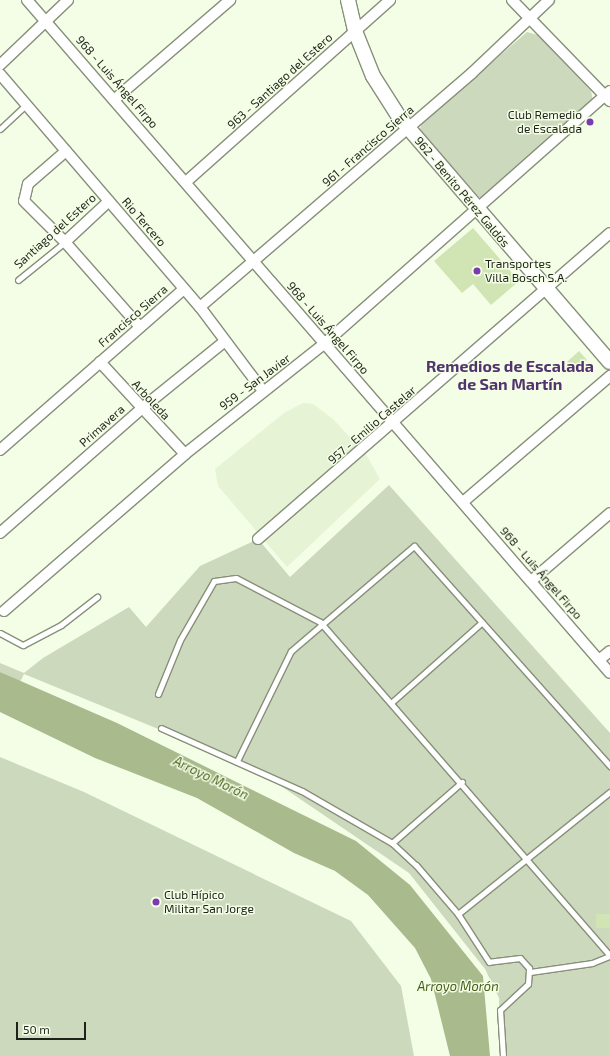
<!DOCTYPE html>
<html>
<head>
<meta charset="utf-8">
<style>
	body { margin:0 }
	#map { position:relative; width:610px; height:1056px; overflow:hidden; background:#f4fee6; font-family:"Exo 2",sans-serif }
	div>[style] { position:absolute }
	.built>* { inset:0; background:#e6f3d4 }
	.green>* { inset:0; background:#cdd9bc }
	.water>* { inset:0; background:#a9bb8d }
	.building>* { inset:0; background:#d1e4b4; transform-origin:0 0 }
	.roads { filter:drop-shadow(1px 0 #87907a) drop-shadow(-1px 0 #87907a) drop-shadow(0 1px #87907a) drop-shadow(0 -1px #87907a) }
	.lane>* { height:5px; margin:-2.5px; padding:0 2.5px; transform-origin:2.5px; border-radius:2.5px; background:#fff }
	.street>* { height:10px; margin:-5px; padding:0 5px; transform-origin:5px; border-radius:5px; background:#fff }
	.secondary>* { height:14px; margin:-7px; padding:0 7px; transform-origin:7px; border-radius:7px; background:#fff }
	.dots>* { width:11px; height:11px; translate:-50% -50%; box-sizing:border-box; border:2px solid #f4fee6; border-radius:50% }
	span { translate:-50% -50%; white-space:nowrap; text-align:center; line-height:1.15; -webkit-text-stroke:3px #f4fee6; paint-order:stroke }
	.street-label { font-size:12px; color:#1f221a }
	.poi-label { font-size:12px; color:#1f221a }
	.right { translate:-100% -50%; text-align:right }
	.left { translate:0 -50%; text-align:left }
	.water-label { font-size:13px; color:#485e19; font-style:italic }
	.district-label { font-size:16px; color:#51346e; font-weight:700 }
	.scale { position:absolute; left:16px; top:1022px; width:70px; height:18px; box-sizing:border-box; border:2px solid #1f221a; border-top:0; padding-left:5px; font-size:12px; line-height:14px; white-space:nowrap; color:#1f221a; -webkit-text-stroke:3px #f4fee6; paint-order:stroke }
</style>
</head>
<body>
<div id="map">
	<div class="built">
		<i style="clip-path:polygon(303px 403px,313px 404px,333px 419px,367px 456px,380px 479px,287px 567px,218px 486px,215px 469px,284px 413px)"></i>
	</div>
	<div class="green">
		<i style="clip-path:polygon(527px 32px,538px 35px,591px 91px,593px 101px,487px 197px,479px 197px,420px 130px,421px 124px)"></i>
		<i style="clip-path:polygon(389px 485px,610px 733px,610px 1056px,501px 1056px,499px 998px,485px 969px,409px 873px,278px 784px,229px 758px,24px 674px,20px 682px,0 672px,0 663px,24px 673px,43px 658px,129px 607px,146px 627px,200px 566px,258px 539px,290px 577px)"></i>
		<i style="clip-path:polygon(0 757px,84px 792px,351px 921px,401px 986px,414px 1056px,0 1056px)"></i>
	</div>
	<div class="water">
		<i style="clip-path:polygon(0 672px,117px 723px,356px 841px,410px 885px,483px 976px,490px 1056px,450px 1056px,431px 979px,415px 948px,368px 895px,335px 871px,294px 853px,197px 798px,95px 758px,0 712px)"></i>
	</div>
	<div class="building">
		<i style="clip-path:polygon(473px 228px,519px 281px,491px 305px,473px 284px,462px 293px,434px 261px)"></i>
		<i style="left:579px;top:351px;width:12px;height:16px;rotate:48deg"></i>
		<i style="left:596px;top:914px;width:14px;height:14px"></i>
	</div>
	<div class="roads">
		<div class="lane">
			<i style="left:0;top:129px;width:35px;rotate:-43deg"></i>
			<i style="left:18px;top:280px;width:60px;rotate:-39deg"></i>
			<i style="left:0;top:633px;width:26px;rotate:28deg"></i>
			<i style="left:23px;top:645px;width:43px;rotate:-27.8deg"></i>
			<i style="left:61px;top:625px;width:46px;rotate:-37.9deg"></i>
			<i style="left:158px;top:694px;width:58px;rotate:-67.8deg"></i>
			<i style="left:180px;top:640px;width:68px;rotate:-60deg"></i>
			<i style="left:214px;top:581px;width:22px;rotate:-8deg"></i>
			<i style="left:236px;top:578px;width:95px;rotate:27.6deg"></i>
			<i style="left:320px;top:622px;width:442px;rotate:49deg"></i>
			<i style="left:392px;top:702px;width:120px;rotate:-41.6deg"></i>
			<i style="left:161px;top:728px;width:154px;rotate:24.1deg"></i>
			<i style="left:302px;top:791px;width:104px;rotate:30deg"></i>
			<i style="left:392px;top:843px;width:33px;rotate:43deg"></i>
			<i style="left:416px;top:865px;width:65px;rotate:49.4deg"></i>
			<i style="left:238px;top:759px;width:120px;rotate:-63.9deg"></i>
			<i style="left:291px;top:651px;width:162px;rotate:-40.5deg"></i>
			<i style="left:414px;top:546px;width:295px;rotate:48.3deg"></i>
			<i style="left:392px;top:843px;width:93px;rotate:-41.1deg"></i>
			<i style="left:530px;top:972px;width:63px;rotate:-8.3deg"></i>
			<i style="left:592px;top:963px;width:18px;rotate:-22deg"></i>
			<i style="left:503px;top:1056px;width:46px;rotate:-93.7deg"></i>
			<i style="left:500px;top:1010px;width:38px;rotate:-43deg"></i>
			<i style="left:528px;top:984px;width:16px;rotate:-86deg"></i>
			<i style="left:529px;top:968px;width:13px;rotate:-132deg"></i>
			<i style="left:520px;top:958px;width:31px;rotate:173deg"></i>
			<i style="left:489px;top:962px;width:57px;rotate:-122.9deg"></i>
			<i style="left:458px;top:914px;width:195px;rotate:-38.8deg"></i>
		</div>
		<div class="street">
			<i style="left:27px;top:0;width:890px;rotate:49.1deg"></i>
			<i style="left:512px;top:0;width:141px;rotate:45.9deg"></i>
			<i style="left:0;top:65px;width:94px;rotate:-43.7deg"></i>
			<i style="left:0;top:74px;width:307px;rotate:49.4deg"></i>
			<i style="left:200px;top:307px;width:105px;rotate:53.1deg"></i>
			<i style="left:115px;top:99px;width:152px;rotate:-40.7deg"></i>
			<i style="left:66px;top:151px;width:50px;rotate:139deg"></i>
			<i style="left:28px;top:184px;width:17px;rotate:103deg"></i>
			<i style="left:24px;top:201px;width:58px;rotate:45deg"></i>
			<i style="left:65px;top:242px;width:112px;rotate:48.6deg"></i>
			<i style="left:187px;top:181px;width:272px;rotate:-41.7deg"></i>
			<i style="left:65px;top:242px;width:60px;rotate:-43deg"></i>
			<i style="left:200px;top:307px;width:359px;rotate:-40.7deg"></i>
			<i style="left:472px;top:73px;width:106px;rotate:-43.5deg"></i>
			<i style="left:100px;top:362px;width:125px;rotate:47.3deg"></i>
			<i style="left:0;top:450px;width:244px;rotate:-41.2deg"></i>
			<i style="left:463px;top:502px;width:194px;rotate:-40.6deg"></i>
			<i style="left:0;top:533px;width:188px;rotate:-41.3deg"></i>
			<i style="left:141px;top:409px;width:108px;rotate:-39deg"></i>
			<i style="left:258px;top:539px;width:466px;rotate:-41deg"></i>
			<i style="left:531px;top:581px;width:104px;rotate:-40.7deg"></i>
			<i style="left:4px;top:611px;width:240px;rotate:-40.9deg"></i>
			<i style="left:185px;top:454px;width:177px;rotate:-38.4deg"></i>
			<i style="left:324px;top:344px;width:382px;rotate:-41.5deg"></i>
			<i style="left:599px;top:660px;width:14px;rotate:-39deg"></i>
		</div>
		<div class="secondary">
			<i style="left:348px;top:0;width:32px;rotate:77deg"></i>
			<i style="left:355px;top:31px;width:48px;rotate:68.2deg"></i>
			<i style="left:373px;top:76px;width:49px;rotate:57.6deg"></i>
			<i style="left:399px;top:117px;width:323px;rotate:49.3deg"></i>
		</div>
	</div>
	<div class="dots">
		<i style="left:590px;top:122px;background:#7a3bb0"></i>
		<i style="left:477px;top:271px;background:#7a3bb0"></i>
		<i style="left:156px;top:902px;background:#7a3bb0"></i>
	</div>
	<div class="street-label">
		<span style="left:280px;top:81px;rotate:-42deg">963 - Santiago del Estero</span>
		<span style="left:117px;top:82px;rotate:49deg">968 - Luis Ángel Firpo</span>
		<span style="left:368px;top:146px;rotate:-41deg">961 - Francisco Sierra</span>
		<span style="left:462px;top:192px;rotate:50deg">962 - Benito Pérez Galdós</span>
		<span style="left:144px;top:222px;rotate:49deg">Rio Tercero</span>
		<span style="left:55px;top:231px;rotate:-42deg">Santiago del Estero</span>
		<span style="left:133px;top:316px;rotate:-41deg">Francisco Sierra</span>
		<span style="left:328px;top:328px;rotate:49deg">968 - Luis Ángel Firpo</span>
		<span style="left:255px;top:382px;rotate:-37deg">959 - San Javier</span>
		<span style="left:151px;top:400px;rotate:47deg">Arboleda</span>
		<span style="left:372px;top:425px;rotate:-41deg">957 - Emilio Castelar</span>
		<span style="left:102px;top:426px;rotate:-42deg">Primavera</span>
		<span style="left:541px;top:573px;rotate:49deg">968 - Luis Ángel Firpo</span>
	</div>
	<div class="poi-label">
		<span class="right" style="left:582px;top:122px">Club Remedio<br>de Escalada</span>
		<span class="left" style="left:485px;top:271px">Transportes<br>Villa Bosch S.A.</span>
		<span class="left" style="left:164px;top:902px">Club Hípico<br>Militar San Jorge</span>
	</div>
	<div class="water-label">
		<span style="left:211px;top:778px;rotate:26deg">Arroyo Morón</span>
		<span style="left:458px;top:986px">Arroyo Morón</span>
	</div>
	<div class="district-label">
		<span style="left:510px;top:375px">Remedios de Escalada<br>de San Martín</span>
	</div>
	<div class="scale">50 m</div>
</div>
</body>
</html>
